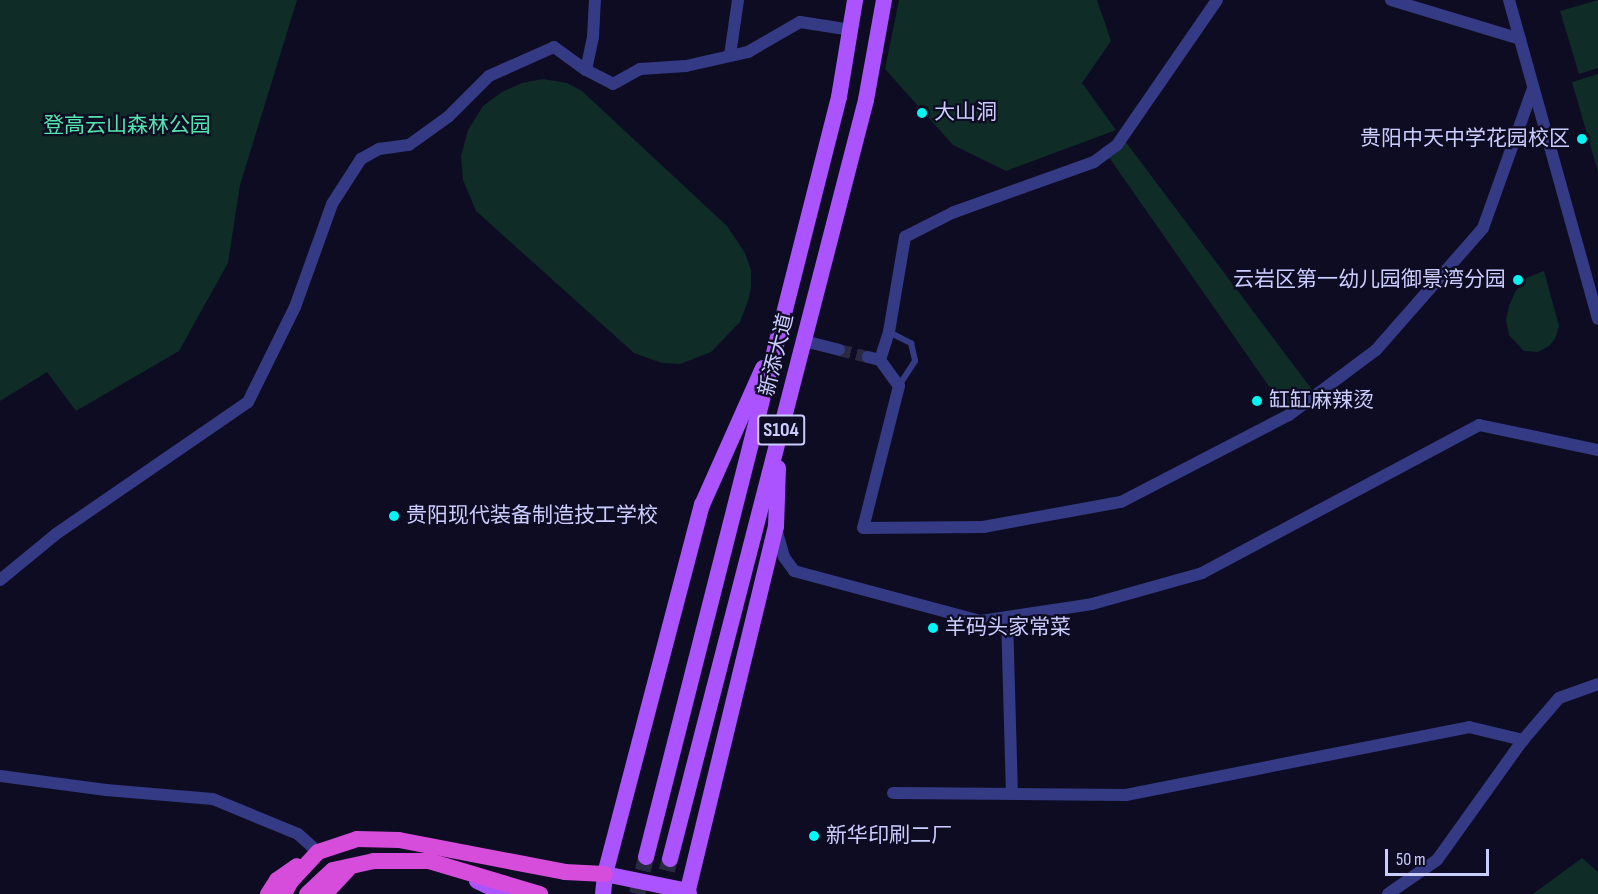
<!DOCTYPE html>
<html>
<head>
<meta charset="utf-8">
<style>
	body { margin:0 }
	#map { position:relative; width:1598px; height:894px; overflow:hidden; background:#0d0c22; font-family:"Sofia Sans Condensed","Noto Sans SC",sans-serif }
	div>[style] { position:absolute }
	.green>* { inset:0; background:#0f2c27 }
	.minor-tunnel>* { height:12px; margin-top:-6px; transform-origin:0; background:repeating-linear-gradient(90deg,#2a2943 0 12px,transparent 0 18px) }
	.primary-tunnel>* { height:16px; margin-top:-8px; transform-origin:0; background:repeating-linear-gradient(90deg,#2a2943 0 16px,transparent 0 24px) }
	.service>* { height:6px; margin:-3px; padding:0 3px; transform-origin:3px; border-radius:3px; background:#343a83 }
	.minor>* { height:12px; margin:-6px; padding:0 6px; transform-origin:6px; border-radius:6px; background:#343a83 }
	.primary>* { height:16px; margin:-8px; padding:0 8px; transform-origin:8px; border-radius:8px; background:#ab53ff }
	.trunk>* { height:16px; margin:-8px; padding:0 8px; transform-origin:8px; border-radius:8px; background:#d54dda }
	.dots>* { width:16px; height:16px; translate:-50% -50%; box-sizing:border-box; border:3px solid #0d0c22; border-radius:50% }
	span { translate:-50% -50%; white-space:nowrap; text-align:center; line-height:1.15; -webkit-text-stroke:4.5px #0d0c22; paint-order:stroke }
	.shield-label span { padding:2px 4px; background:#0d0c22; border:2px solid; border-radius:4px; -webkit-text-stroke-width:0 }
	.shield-label { font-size:20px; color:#cccdff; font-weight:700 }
	.poi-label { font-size:21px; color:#cccdff }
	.left { translate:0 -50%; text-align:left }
	.right { translate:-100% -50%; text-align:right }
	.park-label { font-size:21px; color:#52e6af }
	.street-label { font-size:21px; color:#cccdff }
	.scale { position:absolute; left:1385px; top:849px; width:104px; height:27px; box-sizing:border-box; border:3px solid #cccdff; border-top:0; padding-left:8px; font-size:18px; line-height:21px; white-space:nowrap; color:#cccdff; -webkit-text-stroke:4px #0d0c22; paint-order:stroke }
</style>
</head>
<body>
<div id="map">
	<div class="green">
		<i style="clip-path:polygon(0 0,297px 0,240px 185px,228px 263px,179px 351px,76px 411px,47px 372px,0 401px)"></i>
		<i style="clip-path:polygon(899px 0,1097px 0,1111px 41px,1082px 83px,1116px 130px,1006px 171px,953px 145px,885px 69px)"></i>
		<i style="clip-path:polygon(1598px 0,1598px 68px,1579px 74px,1560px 11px)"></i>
		<i style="clip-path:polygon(1598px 74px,1598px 172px,1572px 82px)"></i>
		<i style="clip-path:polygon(543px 79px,567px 83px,582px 91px,727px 226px,745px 253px,751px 270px,751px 289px,748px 301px,740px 322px,711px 352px,680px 364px,662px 363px,634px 353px,476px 211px,463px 180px,461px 156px,468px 130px,483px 106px,502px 92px,522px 83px)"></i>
		<i style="clip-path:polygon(1122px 137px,1316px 395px,1289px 415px,1106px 153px)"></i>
		<i style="clip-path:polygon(1544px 271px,1559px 326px,1555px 339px,1549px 346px,1538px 352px,1524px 351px,1509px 335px,1506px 320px,1509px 306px,1515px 292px,1526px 278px)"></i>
		<i style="clip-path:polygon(1582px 858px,1598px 872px,1598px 894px,1533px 894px)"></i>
	</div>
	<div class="minor-tunnel">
		<i style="left:839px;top:350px;width:30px;rotate:14deg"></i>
	</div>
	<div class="primary-tunnel">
		<i style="left:637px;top:894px;width:38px;rotate:-76deg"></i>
		<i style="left:661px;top:894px;width:36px;rotate:-76deg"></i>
	</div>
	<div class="service">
		<i style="left:889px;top:332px;width:25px;rotate:27deg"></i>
		<i style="left:911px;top:343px;width:18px;rotate:77deg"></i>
		<i style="left:915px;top:361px;width:30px;rotate:123deg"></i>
	</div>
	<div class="minor">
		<i style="left:1217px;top:0;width:176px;rotate:124.6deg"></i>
		<i style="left:1117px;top:145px;width:14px;rotate:144deg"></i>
		<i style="left:1106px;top:153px;width:15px;rotate:143deg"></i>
		<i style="left:1094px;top:162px;width:149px;rotate:160.3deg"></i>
		<i style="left:954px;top:212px;width:55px;rotate:153deg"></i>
		<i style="left:905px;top:237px;width:96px;rotate:99.6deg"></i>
		<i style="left:889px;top:332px;width:29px;rotate:108deg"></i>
		<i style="left:880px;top:360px;width:32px;rotate:54deg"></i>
		<i style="left:899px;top:386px;width:146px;rotate:104.2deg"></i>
		<i style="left:863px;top:528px;width:120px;rotate:-0.5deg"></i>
		<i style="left:983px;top:527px;width:140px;rotate:-10.3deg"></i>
		<i style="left:1121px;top:502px;width:189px;rotate:-27.4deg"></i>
		<i style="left:1289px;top:415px;width:109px;rotate:-36.8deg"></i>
		<i style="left:1376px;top:350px;width:162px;rotate:-48.7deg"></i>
		<i style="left:1483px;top:228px;width:149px;rotate:-70.3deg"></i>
		<i style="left:1391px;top:0;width:135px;rotate:16.8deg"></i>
		<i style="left:1509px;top:0;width:331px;rotate:74.4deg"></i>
		<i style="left:730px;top:55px;width:56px;rotate:-81.7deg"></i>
		<i style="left:586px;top:70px;width:34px;rotate:-78deg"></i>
		<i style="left:593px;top:37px;width:37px;rotate:-87deg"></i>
		<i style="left:804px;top:341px;width:36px;rotate:14deg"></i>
		<i style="left:868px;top:357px;width:12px;rotate:14deg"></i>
		<i style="left:776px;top:529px;width:29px;rotate:74deg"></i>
		<i style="left:784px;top:557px;width:17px;rotate:54deg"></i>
		<i style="left:794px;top:571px;width:194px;rotate:15deg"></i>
		<i style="left:981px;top:621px;width:112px;rotate:-8.7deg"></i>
		<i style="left:1092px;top:604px;width:114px;rotate:-15.7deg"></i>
		<i style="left:1202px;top:573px;width:314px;rotate:-28.1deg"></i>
		<i style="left:1479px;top:425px;width:122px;rotate:11.9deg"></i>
		<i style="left:0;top:580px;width:72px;rotate:-39.4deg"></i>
		<i style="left:56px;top:534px;width:233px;rotate:-34.5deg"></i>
		<i style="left:248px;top:402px;width:106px;rotate:-63.7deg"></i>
		<i style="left:295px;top:307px;width:109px;rotate:-70.2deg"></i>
		<i style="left:332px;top:204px;width:54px;rotate:-57.2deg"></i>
		<i style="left:361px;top:159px;width:21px;rotate:-29deg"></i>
		<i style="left:379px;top:149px;width:30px;rotate:-8deg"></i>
		<i style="left:409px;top:145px;width:48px;rotate:-35.7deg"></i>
		<i style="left:448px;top:117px;width:58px;rotate:-45deg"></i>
		<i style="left:489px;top:76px;width:71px;rotate:-24deg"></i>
		<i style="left:554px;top:47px;width:39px;rotate:36deg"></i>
		<i style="left:586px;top:70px;width:30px;rotate:27deg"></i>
		<i style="left:613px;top:84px;width:31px;rotate:-29deg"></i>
		<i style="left:640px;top:69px;width:46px;rotate:-3.7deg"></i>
		<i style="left:686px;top:66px;width:64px;rotate:-12.7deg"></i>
		<i style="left:748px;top:52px;width:60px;rotate:-30deg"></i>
		<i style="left:800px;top:22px;width:52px;rotate:8.9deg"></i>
		<i style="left:1007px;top:617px;width:177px;rotate:88.4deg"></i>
		<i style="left:0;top:776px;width:107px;rotate:7.5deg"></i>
		<i style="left:106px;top:790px;width:107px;rotate:4.8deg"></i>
		<i style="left:213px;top:799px;width:92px;rotate:22.4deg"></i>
		<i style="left:298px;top:834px;width:27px;rotate:42deg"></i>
		<i style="left:893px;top:793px;width:233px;rotate:0.5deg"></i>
		<i style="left:1126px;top:795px;width:350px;rotate:-11.2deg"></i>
		<i style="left:1469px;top:727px;width:56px;rotate:13.5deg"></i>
		<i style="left:1388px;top:894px;width:60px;rotate:-34.8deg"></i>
		<i style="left:1437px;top:860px;width:148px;rotate:-54.4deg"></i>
		<i style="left:1523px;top:740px;width:55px;rotate:-49.4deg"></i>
		<i style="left:1559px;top:698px;width:41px;rotate:-19.7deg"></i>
	</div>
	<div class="primary">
		<i style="left:646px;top:857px;width:784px;rotate:-75.75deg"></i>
		<i style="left:839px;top:97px;width:98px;rotate:-80.6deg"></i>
		<i style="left:670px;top:859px;width:784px;rotate:-75.52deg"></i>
		<i style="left:866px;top:100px;width:102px;rotate:-79.8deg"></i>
		<i style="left:605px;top:874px;width:85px;rotate:11.6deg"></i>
		<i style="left:688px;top:891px;width:3px;rotate:72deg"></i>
		<i style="left:477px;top:881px;width:31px;rotate:25deg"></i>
		<i style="left:603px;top:894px;width:20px;rotate:-84deg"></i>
		<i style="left:605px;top:874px;width:382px;rotate:-75.3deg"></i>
		<i style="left:702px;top:505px;width:150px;rotate:-66deg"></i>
		<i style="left:687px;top:894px;width:378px;rotate:-76.4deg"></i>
		<i style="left:776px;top:527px;width:59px;rotate:-88.1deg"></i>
	</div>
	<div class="trunk">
		<i style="left:268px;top:894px;width:17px;rotate:-57deg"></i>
		<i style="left:277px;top:880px;width:24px;rotate:-35deg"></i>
		<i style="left:284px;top:894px;width:15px;rotate:-62deg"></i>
		<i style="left:291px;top:881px;width:40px;rotate:-47deg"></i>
		<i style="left:318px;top:852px;width:41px;rotate:-18.4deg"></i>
		<i style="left:357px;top:839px;width:42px;rotate:1.4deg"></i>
		<i style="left:399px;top:840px;width:169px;rotate:10.9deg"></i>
		<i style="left:565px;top:872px;width:40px;rotate:2.9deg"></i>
		<i style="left:307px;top:894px;width:35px;rotate:-43deg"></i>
		<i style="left:333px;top:870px;width:42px;rotate:-12.4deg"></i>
		<i style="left:374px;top:861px;width:55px"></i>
		<i style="left:429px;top:861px;width:116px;rotate:16.6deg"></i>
		<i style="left:325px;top:894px;width:33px;rotate:-47deg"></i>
	</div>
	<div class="dots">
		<i style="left:922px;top:113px;background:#00f7f3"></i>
		<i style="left:1582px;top:139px;background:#00f7f3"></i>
		<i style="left:1518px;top:280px;background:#00f7f3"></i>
		<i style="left:1257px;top:401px;background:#00f7f3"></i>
		<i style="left:394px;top:516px;background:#00f7f3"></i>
		<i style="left:933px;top:628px;background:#00f7f3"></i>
		<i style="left:814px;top:836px;background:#00f7f3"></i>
	</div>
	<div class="shield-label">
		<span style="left:781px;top:430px">S104</span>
	</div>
	<div class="poi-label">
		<span class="left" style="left:934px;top:113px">大山洞</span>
		<span class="right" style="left:1570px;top:139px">贵阳中天中学花园校区</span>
		<span class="right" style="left:1506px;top:280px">云岩区第一幼儿园御景湾分园</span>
		<span class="left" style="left:1269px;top:401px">缸缸麻辣烫</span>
		<span class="left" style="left:406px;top:516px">贵阳现代装备制造技工学校</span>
		<span class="left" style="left:945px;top:628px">羊码头家常菜</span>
		<span class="left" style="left:826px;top:836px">新华印刷二厂</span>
	</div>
	<div class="park-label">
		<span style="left:127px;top:126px">登高云山森林公园</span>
	</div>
	<div class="street-label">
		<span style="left:777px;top:355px;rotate:-76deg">新添大道</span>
	</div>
	<div class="scale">50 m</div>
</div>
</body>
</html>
